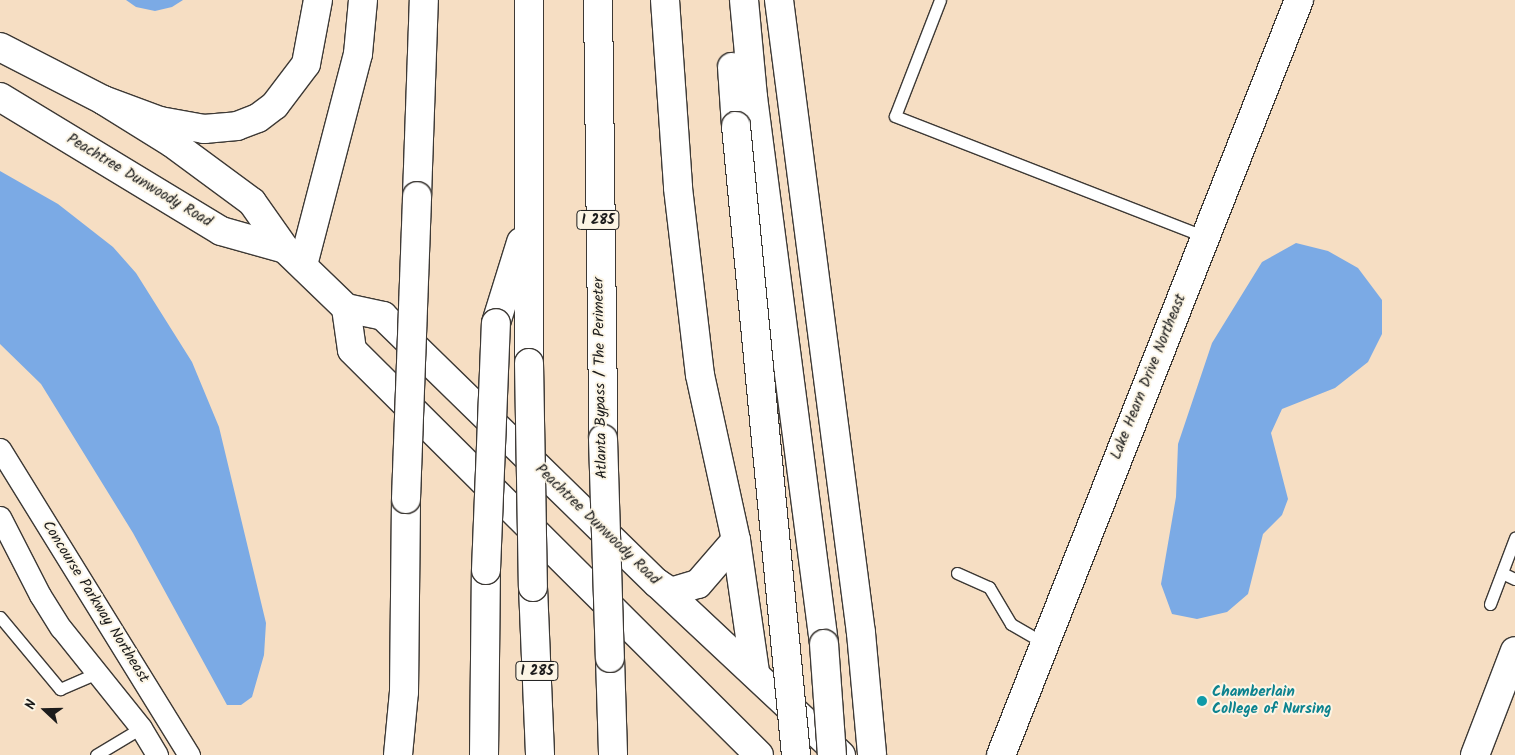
<!DOCTYPE html>
<html>
<head>
<meta charset="utf-8">
<style>
	body { margin:0 }
	#map { position:relative; width:1515px; height:755px; overflow:hidden; background:#f6dec3; font-family:Kalam,sans-serif }
	div>[style] { position:absolute }
	.water>* { inset:0; background:#7baae5 }
	.roads { filter:drop-shadow(1px 0 #3d3935) drop-shadow(-1px 0 #3d3935) drop-shadow(0 1px #3d3935) drop-shadow(0 -1px #3d3935) }
	.service>* { height:11px; margin:-5.5px; padding:0 5.5px; transform-origin:5.5px; border-radius:5.5px; background:#fff }
	.minor>* { height:21px; margin:-10.5px; padding:0 10.5px; transform-origin:10.5px; border-radius:10.5px; background:#fff }
	.tertiary>* { height:28px; margin:-14px; padding:0 14px; transform-origin:14px; border-radius:14px; background:#fff }
	.secondary>* { height:28px; margin:-14px; padding:0 14px; transform-origin:14px; border-radius:14px; background:#fff }
	.motorway>* { height:28px; margin:-14px; padding:0 14px; transform-origin:14px; border-radius:14px; background:#fff }
	.bridges { filter:drop-shadow(1px 0 #3d3935) drop-shadow(-1px 0 #3d3935) drop-shadow(0 1px #3d3935) drop-shadow(0 -1px #3d3935) }
	.motorway-bridge>* { height:28px; margin:-14px; padding:0 14px; transform-origin:14px; border-radius:14px; background:#fff }
	.dots>* { width:14px; height:14px; translate:-50% -50%; box-sizing:border-box; border:2px solid #fcf5e5; border-radius:50% }
	span { translate:-50% -50%; white-space:nowrap; text-align:center; line-height:1.15; -webkit-text-stroke:4px #fcf5e5; paint-order:stroke }
	.shield-label span { padding:1px 4px; background:#fcf5e5; border:1px solid; border-radius:4px; -webkit-text-stroke-width:0 }
	.shield-label { font-size:14px; color:#1c1c1c; font-weight:700 }
	.street-label { font-size:15px; color:#1c1c1c }
	.culture-label { font-size:15px; color:#0d838f; font-weight:700 }
	.left { translate:0 -50%; text-align:left }
	.north { position:absolute; left:20px; top:685px; width:50px; height:50px; -webkit-text-stroke:4px #fcf5e5; paint-order:stroke; rotate:291deg; font-size:14px; font-weight:700; line-height:20px; text-align:center; color:#1c1c1c }
	.north::after { content:''; display:block; margin:auto; width:18px; height:22px; background:#1c1c1c; clip-path:polygon(50% 0,100% 100%,50% 72%,0 100%) }
</style>
</head>
<body>
<div id="map">
	<div class="water">
		<i style="clip-path:polygon(126px 0,183px 0,172px 7px,155px 11px,136px 7px)"></i>
		<i style="clip-path:polygon(0 171px,58px 204px,113px 247px,136px 273px,192px 362px,219px 427px,266px 623px,264px 655px,252px 697px,241px 705px,227px 705px,133px 533px,41px 384px,0 344px)"></i>
		<i style="clip-path:polygon(1296px 243px,1328px 251px,1358px 268px,1382px 300px,1382px 334px,1368px 362px,1335px 388px,1282px 409px,1271px 433px,1288px 499px,1282px 515px,1263px 534px,1248px 594px,1227px 612px,1197px 619px,1172px 614px,1161px 584px,1176px 497px,1178px 444px,1212px 343px,1262px 262px)"></i>
	</div>
	<div class="roads">
		<div class="service">
			<i style="left:940px;top:0;width:124px;rotate:111.2deg"></i>
			<i style="left:895px;top:116px;width:333px;rotate:21.3deg"></i>
			<i style="left:957px;top:573px;width:35px;rotate:24deg"></i>
			<i style="left:989px;top:587px;width:43px;rotate:59.3deg"></i>
			<i style="left:1011px;top:624px;width:38px;rotate:30deg"></i>
			<i style="left:1502px;top:573px;width:14px;rotate:25deg"></i>
			<i style="left:1490px;top:604px;width:71px;rotate:-69.3deg"></i>
			<i style="left:0;top:617px;width:94px;rotate:50.2deg"></i>
			<i style="left:60px;top:689px;width:40px;rotate:-23.4deg"></i>
			<i style="left:96px;top:755px;width:52px;rotate:-31deg"></i>
		</div>
		<div class="minor">
			<i style="left:0;top:449px;width:360px;rotate:58.3deg"></i>
			<i style="left:0;top:517px;width:88px;rotate:62.9deg"></i>
			<i style="left:40px;top:595px;width:39px;rotate:58deg"></i>
			<i style="left:61px;top:628px;width:128px;rotate:51.3deg"></i>
			<i style="left:141px;top:728px;width:31px;rotate:59deg"></i>
		</div>
		<div class="tertiary">
			<i style="left:1475px;top:755px;width:111px;rotate:-69deg"></i>
		</div>
		<div class="secondary">
			<i style="left:0;top:47px;width:116px;rotate:27.2deg"></i>
			<i style="left:103px;top:100px;width:81px;rotate:31.9deg"></i>
			<i style="left:172px;top:143px;width:99px;rotate:36.4deg"></i>
			<i style="left:252px;top:202px;width:57px;rotate:54.9deg"></i>
			<i style="left:285px;top:249px;width:85px;rotate:44deg"></i>
			<i style="left:346px;top:308px;width:38px;rotate:12deg"></i>
			<i style="left:383px;top:316px;width:383px;rotate:44.3deg"></i>
			<i style="left:657px;top:583px;width:252px;rotate:43.1deg"></i>
			<i style="left:0;top:97px;width:258px;rotate:31.2deg"></i>
			<i style="left:221px;top:231px;width:66px;rotate:15.7deg"></i>
			<i style="left:346px;top:308px;width:42px;rotate:81.9deg"></i>
			<i style="left:352px;top:350px;width:574px;rotate:44.86deg"></i>
			<i style="left:1001px;top:755px;width:812px;rotate:-68.46deg"></i>
		</div>
		<div class="motorway">
			<i style="left:529px;top:0;width:363px;rotate:90deg"></i>
			<i style="left:598px;top:0;width:439px;rotate:89.3deg"></i>
			<i style="left:665px;top:0;width:188px;rotate:86deg"></i>
			<i style="left:678px;top:188px;width:188px;rotate:83.3deg"></i>
			<i style="left:700px;top:375px;width:169px;rotate:77.7deg"></i>
			<i style="left:736px;top:540px;width:133px;rotate:81.8deg"></i>
			<i style="left:744px;top:0;width:97px;rotate:84.7deg"></i>
			<i style="left:753px;top:97px;width:552px;rotate:82.6deg"></i>
			<i style="left:779px;top:0;width:638px;rotate:82.62deg"></i>
			<i style="left:861px;top:633px;width:122px;rotate:84.8deg"></i>
			<i style="left:732px;top:67px;width:59px;rotate:86.1deg"></i>
			<i style="left:103px;top:100px;width:61px;rotate:20.2deg"></i>
			<i style="left:160px;top:121px;width:45px;rotate:10.3deg"></i>
			<i style="left:204px;top:129px;width:33px;rotate:-5deg"></i>
			<i style="left:237px;top:126px;width:22px;rotate:-21deg"></i>
			<i style="left:258px;top:118px;width:21px;rotate:-37deg"></i>
			<i style="left:275px;top:105px;width:51px;rotate:-52.9deg"></i>
			<i style="left:306px;top:64px;width:65px;rotate:-79.4deg"></i>
			<i style="left:417px;top:196px;width:196px;rotate:-88deg"></i>
			<i style="left:303px;top:265px;width:218px;rotate:-75.4deg"></i>
			<i style="left:358px;top:54px;width:54px;rotate:-84.7deg"></i>
			<i style="left:496px;top:323px;width:85px;rotate:-72.8deg"></i>
			<i style="left:657px;top:583px;width:17px;rotate:33deg"></i>
			<i style="left:671px;top:592px;width:28px;rotate:-17deg"></i>
			<i style="left:698px;top:584px;width:58px;rotate:-49.2deg"></i>
			<i style="left:533px;top:587px;width:168px;rotate:87.6deg"></i>
			<i style="left:610px;top:658px;width:97px;rotate:88.2deg"></i>
			<i style="left:398px;top:755px;width:63px;rotate:-84.6deg"></i>
			<i style="left:404px;top:692px;width:193px;rotate:-89.4deg"></i>
			<i style="left:484px;top:755px;width:185px;rotate:-89.4deg"></i>
		</div>
	</div>
	<div class="bridges">
		<div class="motorway-bridge">
			<i style="left:736px;top:126px;width:632px;rotate:84.55deg"></i>
			<i style="left:529px;top:363px;width:224px;rotate:89deg"></i>
			<i style="left:603px;top:439px;width:219px;rotate:88.2deg"></i>
			<i style="left:406px;top:499px;width:303px;rotate:-87.9deg"></i>
			<i style="left:486px;top:570px;width:247px;rotate:-87.7deg"></i>
			<i style="left:824px;top:644px;width:111px;rotate:85.9deg"></i>
		</div>
	</div>
	<div class="dots">
		<i style="left:1202px;top:701px;background:#0f9aa8"></i>
	</div>
	<div class="shield-label">
		<span style="left:598px;top:220px">I 285</span>
		<span style="left:537px;top:671px">I 285</span>
	</div>
	<div class="street-label">
		<span style="left:139px;top:181px;rotate:31deg">Peachtree Dunwoody Road</span>
		<span style="left:1149px;top:377px;rotate:-68deg">Lake Hearn Drive Northeast</span>
		<span style="left:601px;top:378px;rotate:-91deg">Atlanta Bypass / The Perimeter</span>
		<span style="left:597px;top:525px;rotate:44deg">Peachtree Dunwoody Road</span>
		<span style="left:95px;top:602px;rotate:58deg">Concourse Parkway Northeast</span>
	</div>
	<div class="culture-label">
		<span class="left" style="left:1212px;top:701px">Chamberlain<br>College of Nursing</span>
	</div>
	<div class="north">N</div>
</div>
</body>
</html>
